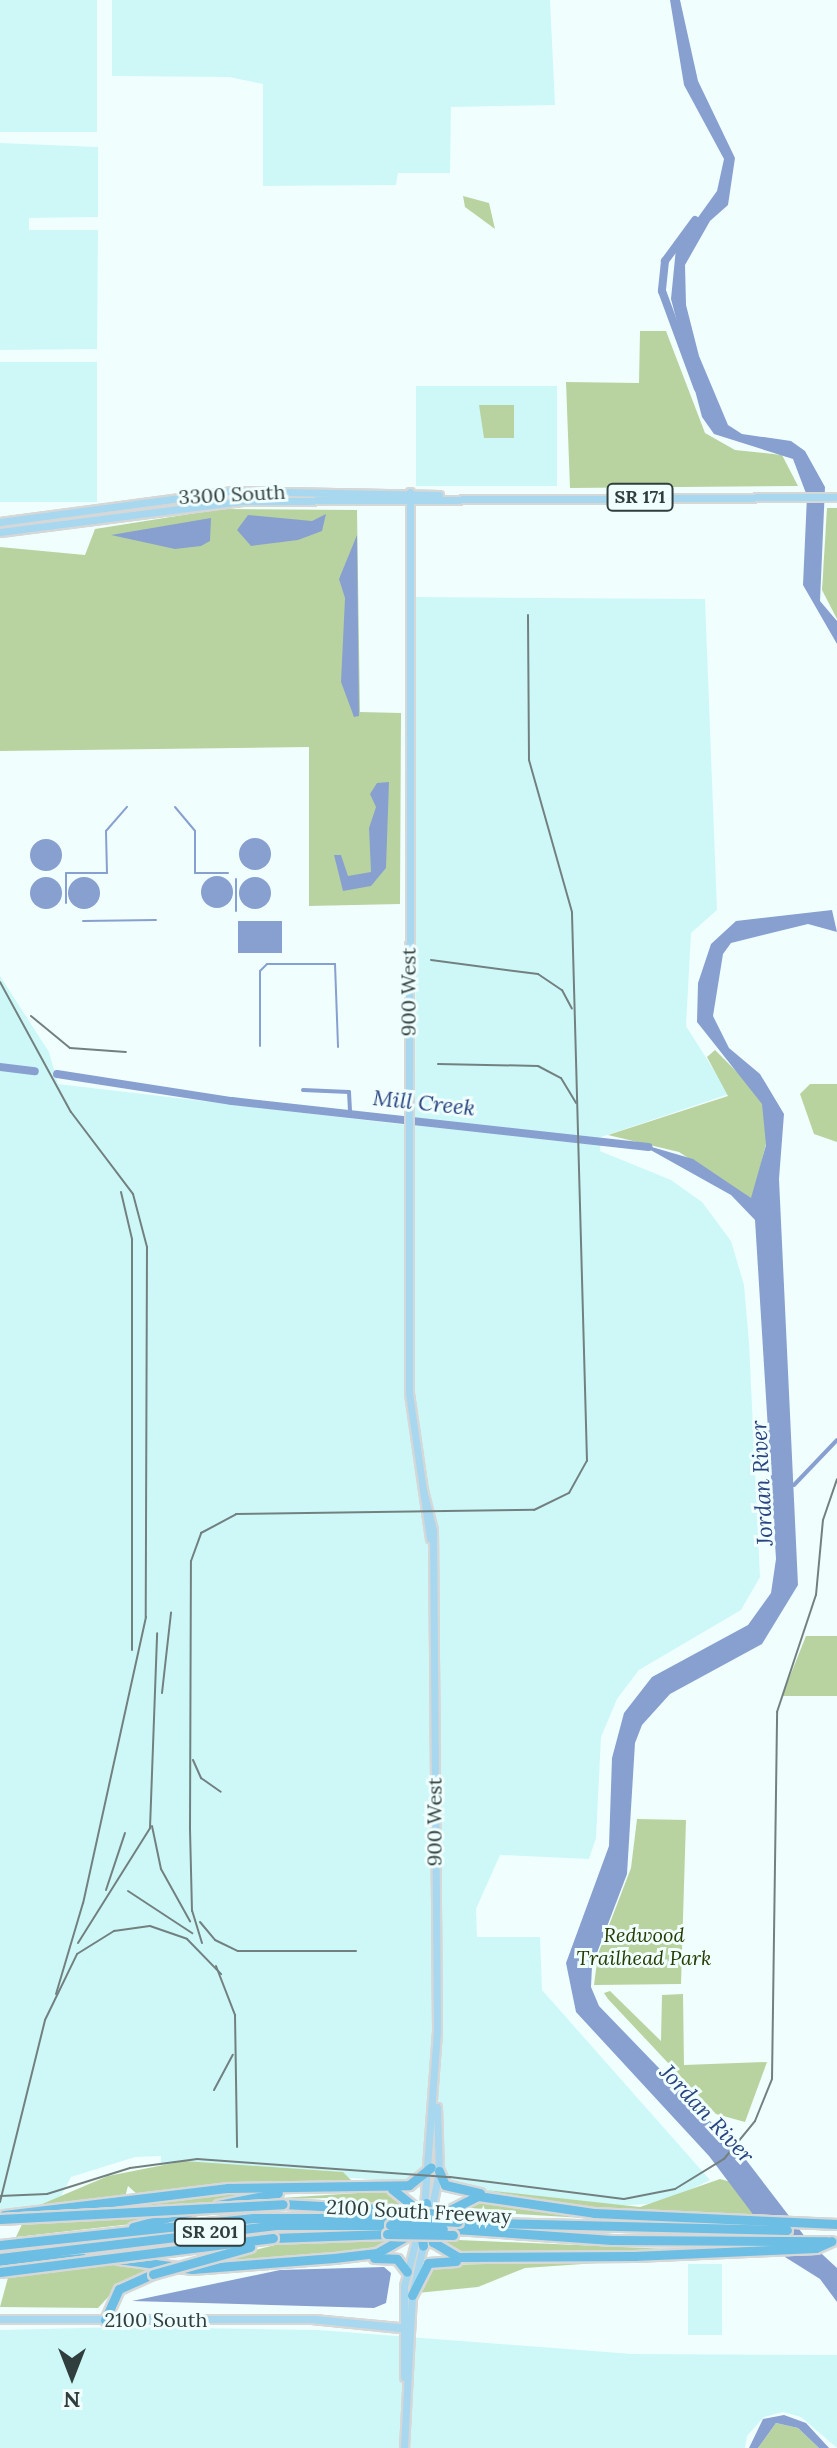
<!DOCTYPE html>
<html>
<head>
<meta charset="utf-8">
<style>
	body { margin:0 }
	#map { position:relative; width:837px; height:2448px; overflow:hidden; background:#f1fefe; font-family:Lora,serif }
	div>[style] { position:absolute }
	.built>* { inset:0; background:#cef8f8; transform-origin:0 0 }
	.green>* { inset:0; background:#b9d3a0 }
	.forest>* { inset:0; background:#b9d39e }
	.water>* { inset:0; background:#88a0d0; transform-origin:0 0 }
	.round { border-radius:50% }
	.stream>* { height:2px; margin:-1px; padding:0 1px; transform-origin:1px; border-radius:1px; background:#88a0d0 }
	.canal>* { height:4px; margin:-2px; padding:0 2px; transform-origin:2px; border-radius:2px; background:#88a0d0 }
	.river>* { height:8px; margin:-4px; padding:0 4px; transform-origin:4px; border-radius:4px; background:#88a0d0 }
	.roads { filter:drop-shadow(2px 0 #d6d8d8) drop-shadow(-2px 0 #d6d8d8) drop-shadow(0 2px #d6d8d8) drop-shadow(0 -2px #d6d8d8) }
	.major>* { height:7px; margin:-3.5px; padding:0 3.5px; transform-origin:3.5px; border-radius:3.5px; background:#a7d8ef }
	.highway>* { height:9px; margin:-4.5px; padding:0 4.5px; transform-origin:4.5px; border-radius:4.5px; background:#6cbee4 }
	.tram>* { height:2px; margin:-1px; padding:0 1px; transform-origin:1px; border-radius:1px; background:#738080 }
	.rail>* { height:2px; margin:-1px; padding:0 1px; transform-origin:1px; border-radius:1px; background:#738080 }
	.bridges { filter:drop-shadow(2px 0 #d6d8d8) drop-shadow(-2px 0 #d6d8d8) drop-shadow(0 2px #d6d8d8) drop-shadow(0 -2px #d6d8d8) }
	.highway-bridge>* { height:9px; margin:-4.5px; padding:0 4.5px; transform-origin:4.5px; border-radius:4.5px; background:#6cbee4 }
	span { translate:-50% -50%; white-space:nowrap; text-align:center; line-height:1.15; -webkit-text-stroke:6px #f1fefe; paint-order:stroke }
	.shield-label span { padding:2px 6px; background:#f1fefe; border:2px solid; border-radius:6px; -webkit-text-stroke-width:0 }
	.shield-label { font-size:18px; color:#313e3e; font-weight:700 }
	.street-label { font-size:20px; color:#313e3e }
	.park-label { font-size:20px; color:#253b01; font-style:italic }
	.water-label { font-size:22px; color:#28437f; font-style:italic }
	.north { position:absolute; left:32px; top:2336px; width:80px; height:80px; -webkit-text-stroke:6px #f1fefe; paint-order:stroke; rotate:180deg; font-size:22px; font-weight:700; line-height:32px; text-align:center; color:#313e3e }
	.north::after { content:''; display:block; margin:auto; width:28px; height:36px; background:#313e3e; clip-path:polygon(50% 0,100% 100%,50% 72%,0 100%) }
</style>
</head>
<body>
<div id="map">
	<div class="built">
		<i style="left:0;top:0;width:97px;height:132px"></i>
		<i style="clip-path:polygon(112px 0,550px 0,555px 105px,451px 107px,450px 173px,398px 173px,396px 185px,263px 186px,263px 84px,229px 77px,112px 76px)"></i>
		<i style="clip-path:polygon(0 143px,98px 147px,98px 217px,29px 218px,29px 230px,98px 230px,97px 349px,0 350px)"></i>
		<i style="left:97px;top:362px;width:140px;height:97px;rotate:90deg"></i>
		<i style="left:416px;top:386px;width:141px;height:100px"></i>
		<i style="clip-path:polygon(416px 597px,705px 599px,717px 910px,691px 933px,686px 1026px,729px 1094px,601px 1137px,600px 1151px,671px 1180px,702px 1202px,731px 1241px,744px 1285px,749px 1342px,760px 1577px,741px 1610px,639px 1670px,617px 1699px,601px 1737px,596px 1838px,589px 1859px,500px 1855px,476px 1909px,477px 1937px,540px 1937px,542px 1990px,710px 2180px,663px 2203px,579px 2208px,453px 2185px,161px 2165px,161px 2156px,135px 2157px,71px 2177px,58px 2202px,0 2210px,0 976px,49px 1052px,58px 1084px,415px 1126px)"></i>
		<i style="left:722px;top:2264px;width:71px;height:34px;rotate:90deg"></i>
		<i style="clip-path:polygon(123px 2327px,318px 2330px,632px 2354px,837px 2355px,837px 2448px,801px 2417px,783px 2412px,764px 2417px,747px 2436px,745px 2448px,0 2448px,0 2330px)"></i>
	</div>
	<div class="green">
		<i style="clip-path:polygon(463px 196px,489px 203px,495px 229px,465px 207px)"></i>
		<i style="clip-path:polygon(640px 331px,666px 331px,705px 433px,735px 450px,782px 455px,798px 486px,570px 488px,566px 382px,639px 383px)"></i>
		<i style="clip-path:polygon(479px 405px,514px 405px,514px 438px,484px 438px)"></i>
		<i style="clip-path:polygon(827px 508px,837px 508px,837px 619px,822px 590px)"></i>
		<i style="clip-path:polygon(221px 509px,357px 510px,360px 712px,401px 713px,400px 904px,309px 906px,309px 747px,0 751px,0 547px,85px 555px,95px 529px)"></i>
		<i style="clip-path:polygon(715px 1050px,758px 1093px,772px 1120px,752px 1200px,679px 1152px,608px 1135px,728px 1096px,707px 1057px)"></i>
		<i style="clip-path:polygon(806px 1636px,837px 1636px,837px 1696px,782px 1696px)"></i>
		<i style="clip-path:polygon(637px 1819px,686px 1820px,681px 1984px,594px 1985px,598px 1954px,631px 1868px)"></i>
		<i style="clip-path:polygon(610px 1991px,661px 2041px,662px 1995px,683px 1994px,684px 2065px,767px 2062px,745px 2122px,716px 2114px,608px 1999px,604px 1993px)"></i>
		<i style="clip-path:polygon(184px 2161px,343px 2172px,352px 2181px,138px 2195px,128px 2186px,125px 2197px,35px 2207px,108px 2176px)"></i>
		<i style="clip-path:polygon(720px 2179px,731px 2182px,766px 2220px,605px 2211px,485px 2190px,640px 2207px)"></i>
		<i style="clip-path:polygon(223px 2191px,263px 2191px,218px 2202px,136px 2206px,139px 2201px)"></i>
		<i style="clip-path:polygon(388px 2191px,410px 2206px,328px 2198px,249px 2200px)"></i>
		<i style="clip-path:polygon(481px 2200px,585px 2217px,652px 2222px,450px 2210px)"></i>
		<i style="clip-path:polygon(181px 2212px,132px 2224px,16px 2237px,24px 2220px)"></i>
		<i style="clip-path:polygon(362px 2229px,109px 2255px,92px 2253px,270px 2230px)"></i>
		<i style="clip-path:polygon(398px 2238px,371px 2251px,192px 2266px,287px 2242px)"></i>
		<i style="clip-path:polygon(436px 2239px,669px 2249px,669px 2251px,459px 2254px)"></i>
		<i style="clip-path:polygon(626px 2261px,525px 2268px,478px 2287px,417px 2293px,428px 2268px,439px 2265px)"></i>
		<i style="clip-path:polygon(119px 2262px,157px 2268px,124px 2280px,98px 2308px,0 2307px,9px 2274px)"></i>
		<i style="clip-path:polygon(776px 2423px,798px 2428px,819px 2448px,758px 2448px)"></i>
	</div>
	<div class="forest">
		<i style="clip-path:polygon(810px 1084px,837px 1084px,837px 1142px,814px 1134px,800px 1094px)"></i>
	</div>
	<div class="water">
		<i style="clip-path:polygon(670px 0,680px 0,698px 81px,735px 158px,728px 205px,710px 221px,685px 265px,686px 305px,699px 356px,728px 425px,742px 434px,791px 441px,805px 451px,825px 487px,820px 601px,837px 621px,837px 644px,803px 585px,807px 496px,793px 459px,714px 434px,702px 417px,671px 299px,676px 248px,717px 191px,724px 159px,684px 85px)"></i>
		<i style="clip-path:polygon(326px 514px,322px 531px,298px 540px,251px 546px,237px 530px,248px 515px,312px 521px)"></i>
		<i style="clip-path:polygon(211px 518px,210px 541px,201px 546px,175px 549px,111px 535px)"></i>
		<i style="clip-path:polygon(357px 535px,359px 716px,354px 717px,341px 682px,345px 598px,339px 579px)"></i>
		<i style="clip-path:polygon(389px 782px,386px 868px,371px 886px,343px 891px,334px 855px,341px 855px,348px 876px,371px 872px,369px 828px,376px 807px,370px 794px,377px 783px)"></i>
		<i class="round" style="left:239px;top:838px;width:32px;height:32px"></i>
		<i class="round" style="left:30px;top:839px;width:32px;height:32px"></i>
		<i class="round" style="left:201px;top:876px;width:32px;height:32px"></i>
		<i class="round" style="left:239px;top:877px;width:32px;height:32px"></i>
		<i class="round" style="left:30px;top:877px;width:32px;height:32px"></i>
		<i class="round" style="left:68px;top:877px;width:32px;height:32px"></i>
		<i style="clip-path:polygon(832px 910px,837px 932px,808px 924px,731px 943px,723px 954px,713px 1016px,729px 1048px,760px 1074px,784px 1114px,779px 1179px,798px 1585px,762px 1644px,670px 1694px,642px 1725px,635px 1743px,627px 1874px,592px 1966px,591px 1987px,599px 2006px,740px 2152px,809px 2242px,837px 2268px,837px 2302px,820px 2279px,785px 2257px,709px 2156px,576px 2012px,566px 1963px,609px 1846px,612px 1758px,624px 1713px,652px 1677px,748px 1625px,771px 1593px,776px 1559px,755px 1220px,731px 1195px,638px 1143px,693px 1159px,751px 1198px,766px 1145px,762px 1104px,697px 1022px,698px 983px,711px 944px,736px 921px)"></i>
		<i style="left:238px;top:921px;width:44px;height:32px"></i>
		<i style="clip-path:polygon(384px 2267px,391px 2273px,386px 2303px,374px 2308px,132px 2301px,280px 2270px)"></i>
		<i style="clip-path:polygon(784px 2415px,806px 2423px,829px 2448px,819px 2448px,798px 2428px,776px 2423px,758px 2448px,749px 2448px,763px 2419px)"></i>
	</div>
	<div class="stream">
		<i style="left:175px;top:807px;width:31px;rotate:50deg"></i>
		<i style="left:195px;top:831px;width:42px;rotate:90deg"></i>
		<i style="left:195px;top:873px;width:33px"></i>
		<i style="left:236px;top:879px;width:32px;rotate:90deg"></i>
		<i style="left:66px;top:903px;width:30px;rotate:-90deg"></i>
		<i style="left:66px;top:873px;width:41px"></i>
		<i style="left:107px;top:873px;width:42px;rotate:-91.4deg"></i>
		<i style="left:106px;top:831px;width:32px;rotate:-49deg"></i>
		<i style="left:83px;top:921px;width:73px;rotate:-0.8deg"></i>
		<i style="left:260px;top:1046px;width:75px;rotate:-90deg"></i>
		<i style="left:260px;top:971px;width:10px;rotate:-45deg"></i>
		<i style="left:267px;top:964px;width:68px"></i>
		<i style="left:335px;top:964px;width:83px;rotate:87.9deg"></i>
	</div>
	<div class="canal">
		<i style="left:303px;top:1090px;width:46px;rotate:2.5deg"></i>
		<i style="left:349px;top:1092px;width:20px;rotate:87deg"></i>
		<i style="left:794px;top:1485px;width:62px;rotate:-46.3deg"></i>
	</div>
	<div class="river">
		<i style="left:695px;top:220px;width:51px;rotate:126.2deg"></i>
		<i style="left:665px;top:261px;width:30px;rotate:96deg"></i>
		<i style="left:662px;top:291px;width:104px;rotate:69.8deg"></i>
		<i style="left:0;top:1067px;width:35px;rotate:7deg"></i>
		<i style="left:57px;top:1074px;width:177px;rotate:8.8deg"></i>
		<i style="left:232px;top:1101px;width:419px;rotate:6.3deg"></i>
	</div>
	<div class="roads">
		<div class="major">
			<i style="left:410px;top:492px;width:901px;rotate:90.06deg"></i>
			<i style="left:409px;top:1393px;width:147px;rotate:81.8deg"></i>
			<i style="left:0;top:522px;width:233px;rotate:-7.6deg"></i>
			<i style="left:231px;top:491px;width:208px;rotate:1.1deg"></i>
			<i style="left:0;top:532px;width:244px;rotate:-7.3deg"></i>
			<i style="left:242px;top:501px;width:595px;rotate:-0.39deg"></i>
			<i style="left:423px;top:1490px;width:41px;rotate:76deg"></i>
			<i style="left:433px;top:1530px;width:501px;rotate:89.54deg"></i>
			<i style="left:437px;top:2031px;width:177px;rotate:94.2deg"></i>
			<i style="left:430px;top:2217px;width:47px;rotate:-78.9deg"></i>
			<i style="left:439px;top:2171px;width:64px;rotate:-91.8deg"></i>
			<i style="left:0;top:2319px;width:312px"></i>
			<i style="left:312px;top:2319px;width:98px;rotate:5.9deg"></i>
			<i style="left:313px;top:2319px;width:86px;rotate:5.3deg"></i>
			<i style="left:404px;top:2377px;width:91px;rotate:-90deg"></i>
			<i style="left:404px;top:2286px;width:56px;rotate:-75.5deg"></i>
			<i style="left:404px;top:2448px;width:153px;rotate:-87deg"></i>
			<i style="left:412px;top:2295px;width:55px;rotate:-77.5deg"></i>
		</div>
		<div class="highway">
			<i style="left:439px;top:2171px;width:15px;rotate:67deg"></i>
			<i style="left:445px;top:2185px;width:36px;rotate:13deg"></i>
			<i style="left:392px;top:2189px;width:33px;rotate:39deg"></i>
			<i style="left:418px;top:2210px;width:36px;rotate:82deg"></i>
			<i style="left:426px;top:2203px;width:40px;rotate:80deg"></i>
			<i style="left:433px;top:2242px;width:29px;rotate:31deg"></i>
			<i style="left:458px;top:2257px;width:176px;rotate:-0.3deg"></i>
			<i style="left:634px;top:2256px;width:182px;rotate:-2.5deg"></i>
			<i style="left:816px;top:2248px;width:17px;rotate:-24deg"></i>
			<i style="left:283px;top:2204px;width:114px;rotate:3deg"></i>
			<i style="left:218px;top:2205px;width:61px;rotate:-11.3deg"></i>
			<i style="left:4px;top:2215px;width:226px;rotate:-6.9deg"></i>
			<i style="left:228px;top:2188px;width:181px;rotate:-0.9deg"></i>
			<i style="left:409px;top:2185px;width:28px;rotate:-39deg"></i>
			<i style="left:434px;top:2218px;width:49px;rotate:-26.6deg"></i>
			<i style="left:478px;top:2196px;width:117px;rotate:8.3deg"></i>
			<i style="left:594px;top:2213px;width:243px;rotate:2.6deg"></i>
			<i style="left:458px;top:2222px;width:329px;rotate:1.4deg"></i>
			<i style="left:133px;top:2227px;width:61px;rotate:-15.2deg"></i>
			<i style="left:455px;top:2229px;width:157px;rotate:4deg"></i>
			<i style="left:612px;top:2240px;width:215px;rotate:0.3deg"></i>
			<i style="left:273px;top:2238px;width:114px;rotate:-2deg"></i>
			<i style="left:0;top:2245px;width:255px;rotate:-6.1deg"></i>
			<i style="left:254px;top:2218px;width:139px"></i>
			<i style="left:0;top:2258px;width:280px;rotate:-6.8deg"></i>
			<i style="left:278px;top:2225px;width:112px"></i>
			<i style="left:374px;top:2258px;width:23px;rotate:2deg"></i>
			<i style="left:397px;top:2259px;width:16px;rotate:52deg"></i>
			<i style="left:118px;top:2259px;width:75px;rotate:7.7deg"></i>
			<i style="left:192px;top:2269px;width:142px;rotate:-4.4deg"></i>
			<i style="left:334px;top:2258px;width:43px;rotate:-6.6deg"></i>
			<i style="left:377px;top:2253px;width:40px;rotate:-29.7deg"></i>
			<i style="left:0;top:2264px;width:83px;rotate:-4.1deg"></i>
			<i style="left:412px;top:2295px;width:36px;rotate:-63deg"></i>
			<i style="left:428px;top:2263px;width:28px;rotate:-4deg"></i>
			<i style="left:105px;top:2320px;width:34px;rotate:-66deg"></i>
			<i style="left:119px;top:2289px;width:37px;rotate:-24deg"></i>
		</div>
	</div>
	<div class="tram">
		<i style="left:0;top:2196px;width:47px;rotate:-2.4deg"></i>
		<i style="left:47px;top:2194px;width:87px;rotate:-17.4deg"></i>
		<i style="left:130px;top:2168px;width:68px;rotate:-7.7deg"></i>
		<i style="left:197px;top:2159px;width:254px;rotate:4.1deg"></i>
		<i style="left:450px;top:2177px;width:175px;rotate:7.2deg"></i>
		<i style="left:624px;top:2199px;width:52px;rotate:-11.1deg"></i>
		<i style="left:675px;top:2189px;width:57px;rotate:-31.5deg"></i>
		<i style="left:724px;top:2159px;width:49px;rotate:-50.8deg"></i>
		<i style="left:755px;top:2121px;width:45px;rotate:-68deg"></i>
		<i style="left:772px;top:2079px;width:367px;rotate:-89.2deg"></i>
		<i style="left:777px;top:1712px;width:123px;rotate:-71.6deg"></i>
		<i style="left:816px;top:1595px;width:75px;rotate:-84.7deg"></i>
		<i style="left:823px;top:1520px;width:43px;rotate:-71.1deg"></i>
	</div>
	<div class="rail">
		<i style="left:431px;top:960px;width:108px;rotate:7.5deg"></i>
		<i style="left:538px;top:974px;width:29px;rotate:34deg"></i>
		<i style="left:562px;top:990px;width:21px;rotate:62deg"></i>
		<i style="left:0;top:982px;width:148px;rotate:61.4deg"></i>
		<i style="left:71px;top:1112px;width:103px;rotate:52.9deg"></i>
		<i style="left:133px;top:1194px;width:55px;rotate:75.2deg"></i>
		<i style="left:147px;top:1247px;width:370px;rotate:90.2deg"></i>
		<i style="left:146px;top:1617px;width:293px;rotate:102.4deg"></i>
		<i style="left:83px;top:1903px;width:95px;rotate:106.5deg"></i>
		<i style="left:31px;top:1016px;width:50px;rotate:39.4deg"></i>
		<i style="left:70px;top:1048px;width:56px;rotate:4.1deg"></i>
		<i style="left:438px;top:1064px;width:100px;rotate:1.1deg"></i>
		<i style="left:538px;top:1066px;width:26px;rotate:28deg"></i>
		<i style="left:561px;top:1078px;width:29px;rotate:59deg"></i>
		<i style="left:121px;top:1192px;width:48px;rotate:76.8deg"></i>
		<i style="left:132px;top:1239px;width:411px;rotate:90deg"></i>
		<i style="left:162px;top:1693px;width:81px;rotate:-83.6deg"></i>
		<i style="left:193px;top:1760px;width:20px;rotate:66deg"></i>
		<i style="left:201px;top:1778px;width:24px;rotate:35deg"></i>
		<i style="left:152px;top:1826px;width:44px;rotate:78.2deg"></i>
		<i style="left:161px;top:1869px;width:60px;rotate:60.9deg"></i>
		<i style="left:106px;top:1890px;width:60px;rotate:-71.6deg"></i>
		<i style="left:128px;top:1891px;width:77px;rotate:33.3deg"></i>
		<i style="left:200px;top:1922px;width:23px;rotate:50deg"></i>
		<i style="left:215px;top:1940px;width:25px;rotate:26deg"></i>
		<i style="left:238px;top:1951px;width:118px"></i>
		<i style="left:78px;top:1943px;width:136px;rotate:-57.9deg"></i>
		<i style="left:150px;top:1828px;width:195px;rotate:-87.9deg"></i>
		<i style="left:202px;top:1943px;width:34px;rotate:-107deg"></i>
		<i style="left:192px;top:1911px;width:83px;rotate:-91.4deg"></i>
		<i style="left:190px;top:1828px;width:267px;rotate:-89.8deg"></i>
		<i style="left:191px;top:1561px;width:30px;rotate:-70deg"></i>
		<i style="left:201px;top:1533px;width:40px;rotate:-28deg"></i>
		<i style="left:236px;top:1514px;width:298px;rotate:-0.8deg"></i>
		<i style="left:534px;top:1510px;width:39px;rotate:-26deg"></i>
		<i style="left:569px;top:1493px;width:37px;rotate:-61deg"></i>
		<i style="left:587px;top:1461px;width:549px;rotate:-91.57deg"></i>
		<i style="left:572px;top:912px;width:158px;rotate:-105.8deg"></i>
		<i style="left:529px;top:760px;width:145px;rotate:-90.4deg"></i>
		<i style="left:216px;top:1966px;width:53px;rotate:68.8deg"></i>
		<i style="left:235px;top:2015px;width:132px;rotate:89.1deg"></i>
		<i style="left:214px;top:2090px;width:40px;rotate:-62deg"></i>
		<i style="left:0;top:2202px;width:187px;rotate:-76.1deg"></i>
		<i style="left:45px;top:2020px;width:73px;rotate:-64.1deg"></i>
		<i style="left:77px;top:1954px;width:44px;rotate:-31.9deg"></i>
		<i style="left:114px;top:1931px;width:36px;rotate:-8deg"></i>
		<i style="left:150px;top:1926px;width:39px;rotate:19deg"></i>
		<i style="left:187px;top:1939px;width:49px;rotate:45.8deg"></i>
	</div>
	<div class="bridges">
		<div class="highway-bridge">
			<i style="left:397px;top:2210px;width:64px;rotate:5.4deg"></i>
			<i style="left:393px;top:2218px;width:65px;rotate:3.5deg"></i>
			<i style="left:0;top:2219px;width:283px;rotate:-3deg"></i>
			<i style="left:390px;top:2225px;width:53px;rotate:4.3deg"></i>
			<i style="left:387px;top:2234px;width:66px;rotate:0.9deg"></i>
			<i style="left:0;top:2272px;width:275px;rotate:-7.1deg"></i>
			<i style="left:153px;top:2274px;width:101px;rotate:-15.6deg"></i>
		</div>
	</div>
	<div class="shield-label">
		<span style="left:640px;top:497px">SR 171</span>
		<span style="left:210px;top:2232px">SR 201</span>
	</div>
	<div class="street-label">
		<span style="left:232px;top:494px;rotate:-3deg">3300 South</span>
		<span style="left:408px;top:992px;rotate:-90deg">900 West</span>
		<span style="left:434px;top:1822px;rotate:-90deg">900 West</span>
		<span style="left:419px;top:2211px;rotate:3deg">2100 South Freeway</span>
		<span style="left:156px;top:2319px">2100 South</span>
	</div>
	<div class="park-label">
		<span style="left:644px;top:1946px">Redwood<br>Trailhead Park</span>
	</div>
	<div class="water-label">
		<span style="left:424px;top:1103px;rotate:6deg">Mill Creek</span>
		<span style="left:762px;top:1483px;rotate:-93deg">Jordan River</span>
		<span style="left:707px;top:2114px;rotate:47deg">Jordan River</span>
	</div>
	<div class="north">N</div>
</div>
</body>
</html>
